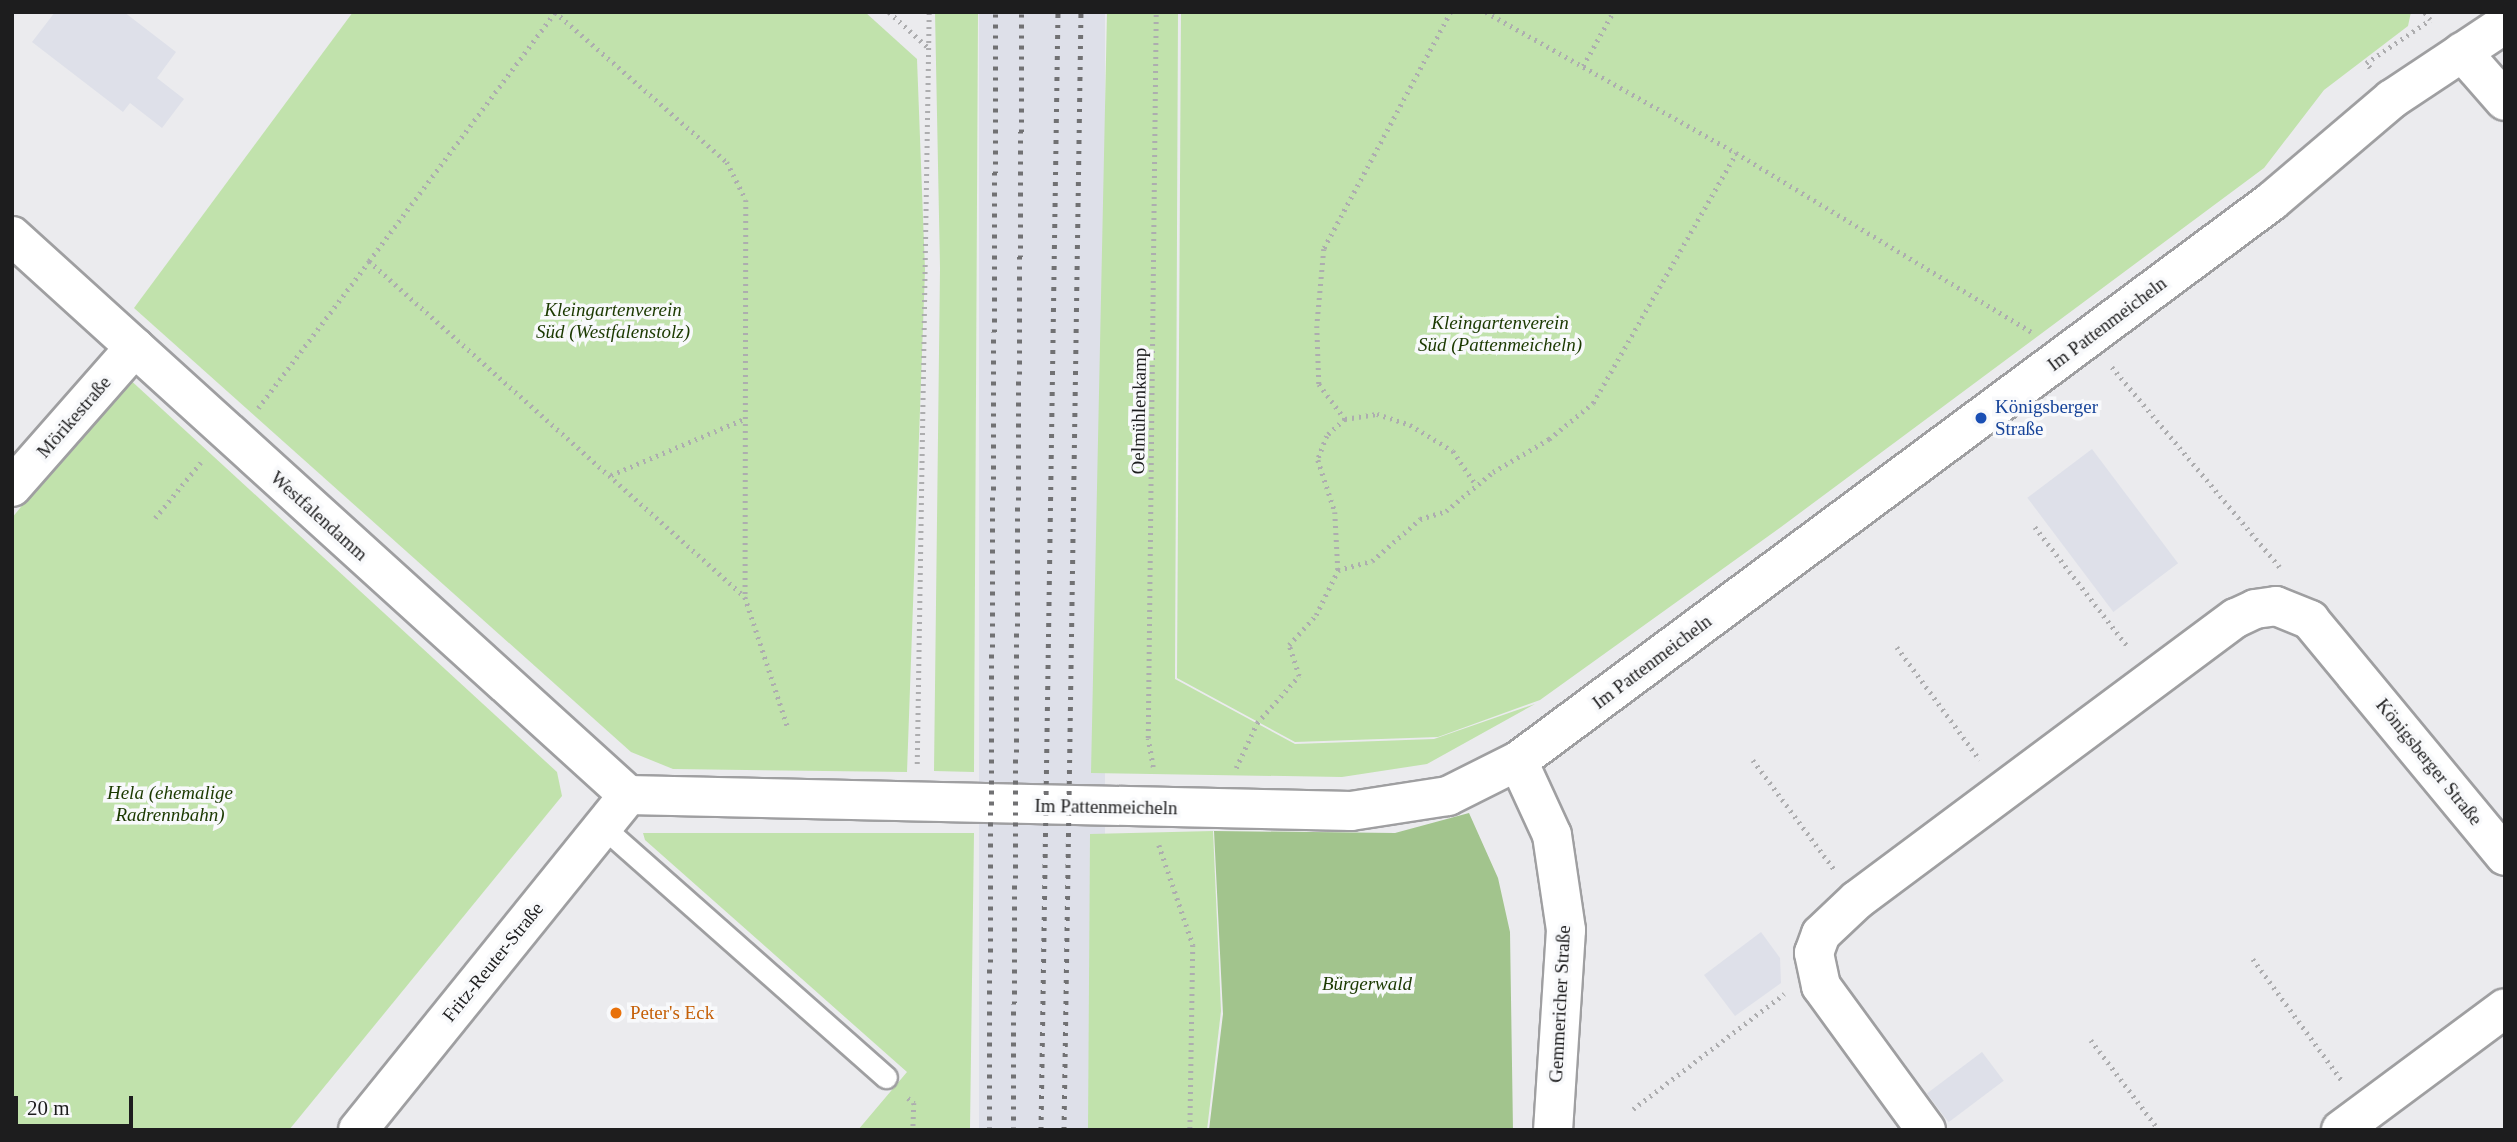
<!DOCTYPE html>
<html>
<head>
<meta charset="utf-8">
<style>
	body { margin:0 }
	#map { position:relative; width:2517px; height:1142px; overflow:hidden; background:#ebebee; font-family:Georgia,serif }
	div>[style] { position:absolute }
	.built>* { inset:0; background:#dee0e9; transform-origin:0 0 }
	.green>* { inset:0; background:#c1e2ac }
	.forest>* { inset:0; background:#a2c48d }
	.path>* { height:4.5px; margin-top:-2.25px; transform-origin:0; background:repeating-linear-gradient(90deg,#adadaf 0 2px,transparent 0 7px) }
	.roads { filter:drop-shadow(2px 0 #9f9fa1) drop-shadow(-2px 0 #9f9fa1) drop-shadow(0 2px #9f9fa1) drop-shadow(0 -2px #9f9fa1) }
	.lane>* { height:21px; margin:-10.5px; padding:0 10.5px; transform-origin:10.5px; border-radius:10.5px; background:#fff }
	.street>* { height:38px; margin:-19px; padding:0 19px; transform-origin:19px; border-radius:19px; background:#fff }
	.secondary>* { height:38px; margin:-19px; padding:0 19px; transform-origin:19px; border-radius:19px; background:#fff }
	.rail>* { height:5px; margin-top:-2.5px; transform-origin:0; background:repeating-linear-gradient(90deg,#717173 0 3.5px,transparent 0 10.5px) }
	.dots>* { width:19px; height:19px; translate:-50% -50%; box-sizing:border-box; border:4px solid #f8f9fb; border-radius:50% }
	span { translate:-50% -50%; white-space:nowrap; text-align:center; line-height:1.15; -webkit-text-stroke:7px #f8f9fb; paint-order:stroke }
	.park-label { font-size:19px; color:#1b3900; font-style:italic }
	.street-label { font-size:19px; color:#1d1d1e }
	.transit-label { font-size:19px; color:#164399 }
	.left { translate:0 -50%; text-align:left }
	.food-label { font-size:19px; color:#c56008 }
	.frame { position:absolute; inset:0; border:14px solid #1d1d1e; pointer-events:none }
	.scale { position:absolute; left:14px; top:1096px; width:119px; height:32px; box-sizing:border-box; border:4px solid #1d1d1e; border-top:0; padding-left:9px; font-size:21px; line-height:24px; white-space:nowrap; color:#1d1d1e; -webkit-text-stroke:5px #f8f9fb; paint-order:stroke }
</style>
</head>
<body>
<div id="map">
	<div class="built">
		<i style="clip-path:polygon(55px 12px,124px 12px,176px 52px,157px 78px,184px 99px,162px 128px,130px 103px,123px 112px,32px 42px)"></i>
		<i style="left:979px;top:12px;width:126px;height:1118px"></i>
		<i style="left:2092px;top:449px;width:143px;height:81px;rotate:53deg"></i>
		<i style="clip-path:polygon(1761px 932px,1780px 958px,1781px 983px,1735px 1016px,1704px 975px)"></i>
		<i style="left:1982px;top:1052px;width:36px;height:69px;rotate:53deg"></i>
	</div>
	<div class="green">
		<i style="clip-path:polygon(353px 12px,865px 12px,917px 59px,925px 270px,907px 772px,673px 769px,631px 752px,134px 308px)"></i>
		<i style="clip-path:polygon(935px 12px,978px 12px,974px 772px,934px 771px,940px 268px)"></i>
		<i style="clip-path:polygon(1107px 12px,1178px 12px,1175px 679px,1295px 744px,1434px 739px,1535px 704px,1427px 764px,1342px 777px,1091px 773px)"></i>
		<i style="clip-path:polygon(1181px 12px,2411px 12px,2408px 26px,2324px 90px,2264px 168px,1781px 527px,1540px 700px,1438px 737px,1295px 742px,1177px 678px)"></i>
		<i style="clip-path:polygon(126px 376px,557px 772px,562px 796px,289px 1130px,12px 1130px,12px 518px)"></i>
		<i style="clip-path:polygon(1213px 831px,1221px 1011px,1207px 1130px,1088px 1130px,1090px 834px)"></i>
		<i style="clip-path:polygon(643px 833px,974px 833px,970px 1130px,858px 1130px,907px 1072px,645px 840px)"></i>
	</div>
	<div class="forest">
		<i style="clip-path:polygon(1469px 813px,1498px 878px,1510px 932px,1513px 1130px,1209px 1130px,1223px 1014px,1214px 831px,1395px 833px)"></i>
	</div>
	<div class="path">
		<i style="left:889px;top:12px;width:55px;rotate:42.1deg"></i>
		<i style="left:1451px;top:12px;width:269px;rotate:118.2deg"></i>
		<i style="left:1324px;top:249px;width:77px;rotate:95.2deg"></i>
		<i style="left:1317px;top:326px;width:58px;rotate:88deg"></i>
		<i style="left:1319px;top:384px;width:44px;rotate:53.4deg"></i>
		<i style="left:1345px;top:419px;width:25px;rotate:137deg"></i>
		<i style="left:1327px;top:436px;width:26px;rotate:111deg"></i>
		<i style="left:1318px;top:460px;width:55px;rotate:71.9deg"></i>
		<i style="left:1335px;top:512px;width:58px;rotate:87deg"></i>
		<i style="left:1338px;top:570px;width:35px;rotate:-15deg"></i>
		<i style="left:1372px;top:561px;width:64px;rotate:-41.2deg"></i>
		<i style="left:1420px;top:519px;width:27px;rotate:-17deg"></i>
		<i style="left:1446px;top:511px;width:61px;rotate:-39.7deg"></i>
		<i style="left:1493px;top:472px;width:65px;rotate:-30.5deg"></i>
		<i style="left:1549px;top:439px;width:57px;rotate:-39.3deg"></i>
		<i style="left:1593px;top:403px;width:288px;rotate:-60.2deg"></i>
		<i style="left:1486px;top:12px;width:287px;rotate:29.4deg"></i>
		<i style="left:1736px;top:153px;width:346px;rotate:31.2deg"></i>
		<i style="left:1583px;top:66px;width:62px;rotate:-60.9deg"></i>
		<i style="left:2370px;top:68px;width:6px;rotate:-129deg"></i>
		<i style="left:2366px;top:63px;width:77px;rotate:-33.9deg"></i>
		<i style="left:2430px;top:20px;width:10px;rotate:-127deg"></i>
		<i style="left:369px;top:261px;width:311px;rotate:-53.2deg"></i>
		<i style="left:555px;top:12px;width:228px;rotate:41.1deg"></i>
		<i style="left:727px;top:162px;width:42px;rotate:63.4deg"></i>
		<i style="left:746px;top:200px;width:397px;rotate:90.1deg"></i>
		<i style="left:745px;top:597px;width:138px;rotate:71.8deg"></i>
		<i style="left:2112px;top:367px;width:261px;rotate:50deg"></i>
		<i style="left:258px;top:408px;width:184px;rotate:-52.9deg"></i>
		<i style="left:369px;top:261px;width:504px;rotate:41.78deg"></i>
		<i style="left:1345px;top:419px;width:32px;rotate:-9deg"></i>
		<i style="left:1377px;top:414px;width:35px;rotate:18deg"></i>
		<i style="left:1410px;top:425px;width:50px;rotate:31.2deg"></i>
		<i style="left:1453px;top:451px;width:41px;rotate:55.9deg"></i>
		<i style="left:611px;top:475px;width:144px;rotate:-22.8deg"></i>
		<i style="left:155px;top:518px;width:72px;rotate:-50.6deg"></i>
		<i style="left:2035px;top:527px;width:153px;rotate:52.2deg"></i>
		<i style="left:1897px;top:647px;width:140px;rotate:53.7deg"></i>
		<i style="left:1753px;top:760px;width:136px;rotate:53.4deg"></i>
		<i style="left:917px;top:764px;width:752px;rotate:-89.09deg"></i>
		<i style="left:1153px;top:767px;width:29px;rotate:-100deg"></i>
		<i style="left:1148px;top:738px;width:726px;rotate:-89.37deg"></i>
		<i style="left:1236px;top:768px;width:50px;rotate:-65deg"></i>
		<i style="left:1257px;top:723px;width:63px;rotate:-48.2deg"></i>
		<i style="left:1299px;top:676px;width:33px;rotate:-108deg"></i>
		<i style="left:1289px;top:645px;width:40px;rotate:-48deg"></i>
		<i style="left:1316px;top:615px;width:50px;rotate:-63.9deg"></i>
		<i style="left:1159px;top:845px;width:106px;rotate:71.2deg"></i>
		<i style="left:1193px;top:945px;width:185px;rotate:90.9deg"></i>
		<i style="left:2253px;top:959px;width:152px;rotate:53.8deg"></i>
		<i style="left:2091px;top:1040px;width:113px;rotate:52.9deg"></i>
		<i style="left:908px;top:1098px;width:8px;rotate:40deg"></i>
		<i style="left:914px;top:1103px;width:27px;rotate:92deg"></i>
		<i style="left:1633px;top:1109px;width:190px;rotate:-37.3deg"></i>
	</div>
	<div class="roads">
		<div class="lane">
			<i style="left:602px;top:826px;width:379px;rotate:41.5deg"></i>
		</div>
		<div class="street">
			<i style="left:2462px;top:52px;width:65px;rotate:48.7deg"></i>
			<i style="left:12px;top:236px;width:832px;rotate:42.22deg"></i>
			<i style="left:12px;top:487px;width:186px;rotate:-48.7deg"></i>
			<i style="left:1518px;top:761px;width:81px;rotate:65.3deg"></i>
			<i style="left:1552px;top:835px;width:96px;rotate:81.6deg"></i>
			<i style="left:1566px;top:930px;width:200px;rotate:93.7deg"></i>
			<i style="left:1926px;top:1130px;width:178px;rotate:-126.1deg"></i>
			<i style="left:1821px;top:986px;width:34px;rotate:-102deg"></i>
			<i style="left:1814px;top:953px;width:20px;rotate:-70deg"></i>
			<i style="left:1821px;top:934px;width:50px;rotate:-43.4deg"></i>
			<i style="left:1857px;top:900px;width:472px;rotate:-36.7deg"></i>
			<i style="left:2236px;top:618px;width:21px;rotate:-25deg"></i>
			<i style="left:2255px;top:609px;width:21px;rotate:-8deg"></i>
			<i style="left:2276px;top:606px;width:37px;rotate:22deg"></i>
			<i style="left:2310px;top:620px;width:306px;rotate:50.4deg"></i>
			<i style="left:2341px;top:1130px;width:204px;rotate:-36.6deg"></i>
		</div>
		<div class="secondary">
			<i style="left:358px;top:1130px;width:430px;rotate:-51.1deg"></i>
			<i style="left:628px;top:795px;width:723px;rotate:1.27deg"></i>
			<i style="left:1351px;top:811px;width:98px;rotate:-8.8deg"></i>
			<i style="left:1448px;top:796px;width:78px;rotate:-26.6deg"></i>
			<i style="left:1518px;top:761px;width:939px;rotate:-36.6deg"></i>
			<i style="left:2272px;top:201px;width:157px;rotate:-40.4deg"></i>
			<i style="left:2392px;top:99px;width:136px;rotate:-33.6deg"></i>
		</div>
	</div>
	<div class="rail">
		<i style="left:989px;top:1130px;width:1118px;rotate:-89.64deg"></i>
		<i style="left:1013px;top:1130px;width:1118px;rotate:-89.54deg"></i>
		<i style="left:1041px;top:1130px;width:1118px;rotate:-89.13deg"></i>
		<i style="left:1064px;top:1130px;width:1118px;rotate:-89.13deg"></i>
	</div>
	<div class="dots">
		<i style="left:1981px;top:418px;background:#1a4fb4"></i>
		<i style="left:616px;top:1013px;background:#e8710a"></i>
	</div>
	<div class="park-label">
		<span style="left:613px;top:321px">Kleingartenverein<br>Süd (Westfalenstolz)</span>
		<span style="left:1500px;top:334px">Kleingartenverein<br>Süd (Pattenmeicheln)</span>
		<span style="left:170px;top:804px">Hela (ehemalige<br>Radrennbahn)</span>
		<span style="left:1367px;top:984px">Bürgerwald</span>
	</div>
	<div class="street-label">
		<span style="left:2107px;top:324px;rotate:-37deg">Im Pattenmeicheln</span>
		<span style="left:1139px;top:411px;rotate:-89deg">Oelmühlenkamp</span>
		<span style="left:74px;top:417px;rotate:-49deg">Mörikestraße</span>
		<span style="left:319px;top:516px;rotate:42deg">Westfalendamm</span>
		<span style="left:1652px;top:662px;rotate:-37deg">Im Pattenmeicheln</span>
		<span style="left:2429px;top:762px;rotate:51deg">Königsberger Straße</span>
		<span style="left:1106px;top:807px;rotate:1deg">Im Pattenmeicheln</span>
		<span style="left:493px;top:962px;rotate:-51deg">Fritz-Reuter-Straße</span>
		<span style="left:1560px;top:1004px;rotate:-87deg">Gemmericher Straße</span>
	</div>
	<div class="transit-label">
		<span class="left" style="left:1995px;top:418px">Königsberger<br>Straße</span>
	</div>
	<div class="food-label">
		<span class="left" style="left:630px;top:1013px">Peter's Eck</span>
	</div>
	<div class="frame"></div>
	<div class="scale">20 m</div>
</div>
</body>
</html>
